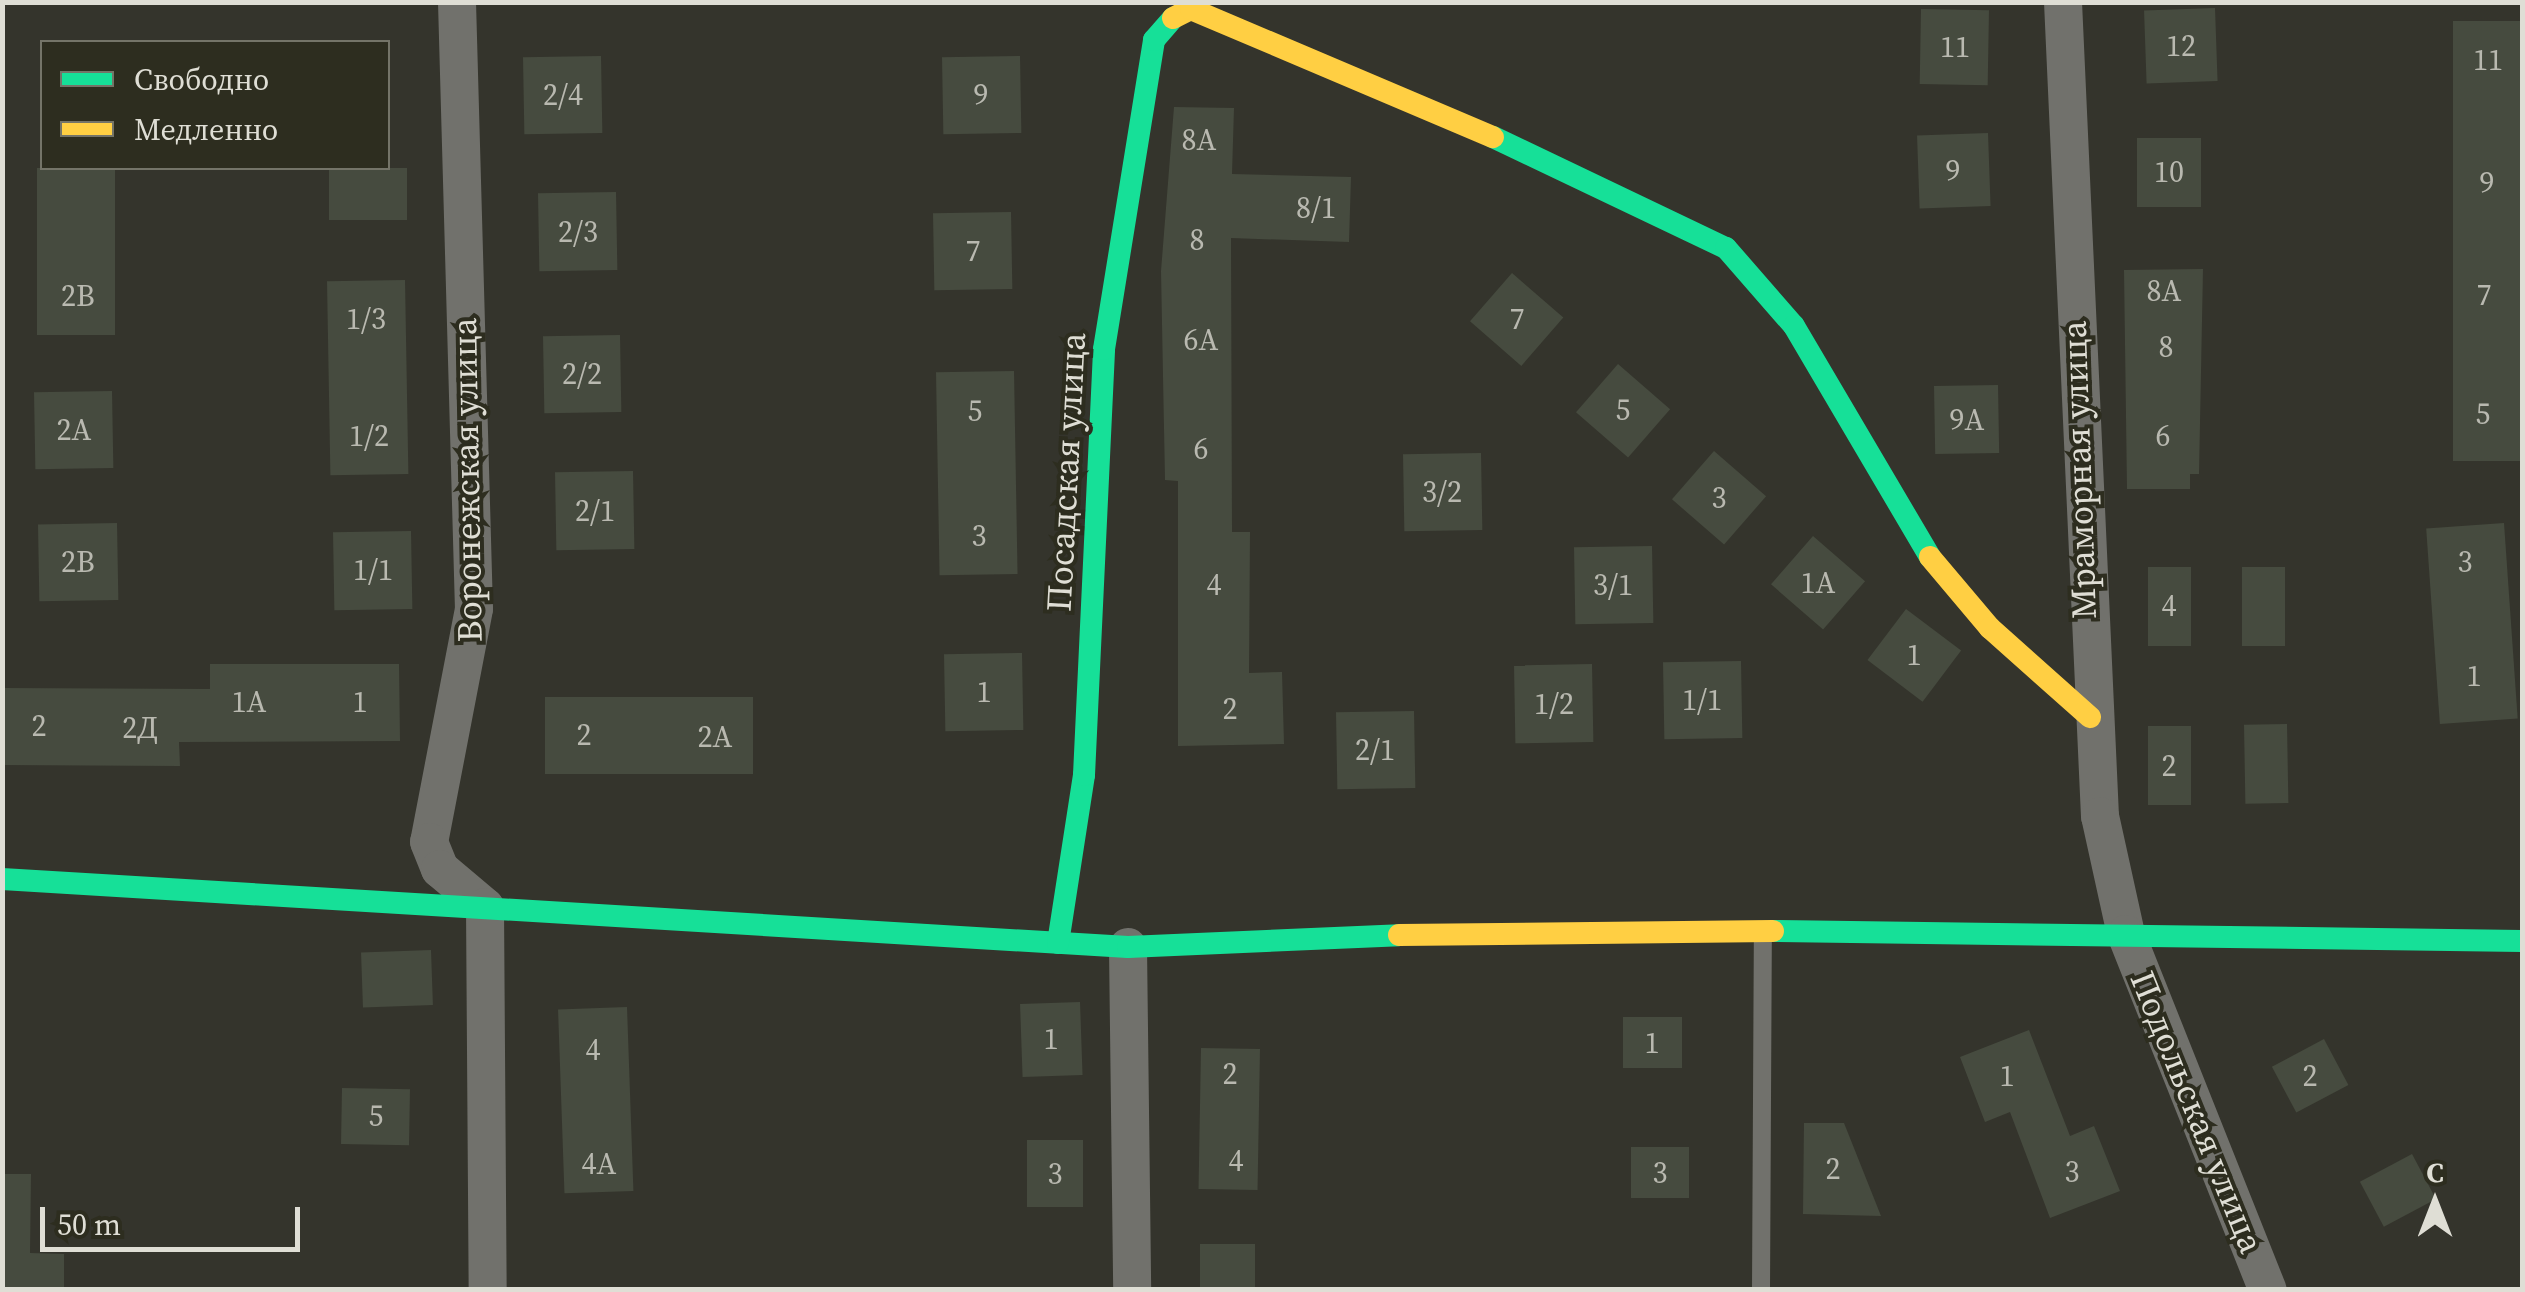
<!DOCTYPE html>
<html>
<head>
<meta charset="utf-8">
<style>
	body { margin:0 }
	#map { position:relative; width:2525px; height:1292px; overflow:hidden; background:#34342c; font-family:"Source Serif 4",serif }
	div>[style] { position:absolute }
	.building>* { inset:0; background:#464b3f; transform-origin:0 0 }
	.lane>* { height:18px; margin:-9px; padding:0 9px; transform-origin:9px; border-radius:9px; background:#71716c }
	.street>* { height:38px; margin:-19px; padding:0 19px; transform-origin:19px; border-radius:19px; background:#71716c }
	.fast>* { height:22px; margin:-11px; padding:0 11px; transform-origin:11px; border-radius:11px; background:#16e098 }
	.slow>* { height:22px; margin:-11px; padding:0 11px; transform-origin:11px; border-radius:11px; background:#ffcf43 }
	span { translate:-50% -50%; white-space:nowrap; text-align:center; line-height:1.15; -webkit-text-stroke:8px #2d2d1f; paint-order:stroke }
	.number-label { font-size:30px; color:#b9b9b0 }
	.number-label span { -webkit-text-stroke-width:0 }
	.street-label { font-size:35px; color:#dfded5 }
	.frame { position:absolute; inset:0; border:5px solid #dfded5; pointer-events:none }
	.legend { position:absolute; left:40px; top:40px; width:350px; height:130px; box-sizing:border-box; background:#2d2d1f; border:2px solid #747468; margin:0; padding:12px 18px; list-style:none; font-size:30px; color:#dfded5 }
	.legend li { display:flex; align-items:center; gap:20px; height:50px }
	.legend b { width:50px; border:2px solid #747468 }
	.north { position:absolute; left:2385px; top:1152px; width:100px; height:100px; -webkit-text-stroke:8px #2d2d1f; paint-order:stroke; rotate:0deg; font-size:28px; font-weight:700; line-height:40px; text-align:center; color:#dfded5 }
	.north::after { content:''; display:block; margin:auto; width:35px; height:45px; background:#dfded5; clip-path:polygon(50% 0,100% 100%,50% 72%,0 100%) }
	.scale { position:absolute; left:40px; top:1207px; width:260px; height:45px; box-sizing:border-box; border:5px solid #dfded5; border-top:0; padding-left:12px; font-size:30px; line-height:35px; white-space:nowrap; color:#dfded5; -webkit-text-stroke:8px #2d2d1f; paint-order:stroke }
</style>
</head>
<body>
<div id="map">
	<div class="building">
		<i style="left:2215px;top:8px;width:73px;height:71px;rotate:88deg"></i>
		<i style="left:1921px;top:9px;width:68px;height:75px;rotate:1deg"></i>
		<i style="left:2522px;top:21px;width:440px;height:69px;rotate:90deg"></i>
		<i style="left:601px;top:56px;width:77px;height:78px;rotate:89deg"></i>
		<i style="left:1020px;top:56px;width:77px;height:78px;rotate:89deg"></i>
		<i style="clip-path:polygon(1174px 107px,1234px 108px,1232px 174px,1351px 177px,1349px 242px,1231px 238px,1232px 532px,1250px 532px,1249px 673px,1282px 672px,1284px 744px,1178px 746px,1178px 481px,1165px 480px,1161px 271px)"></i>
		<i style="left:1988px;top:133px;width:73px;height:71px;rotate:88deg"></i>
		<i style="left:2137px;top:138px;width:64px;height:69px"></i>
		<i style="left:37px;top:168px;width:78px;height:167px"></i>
		<i style="left:329px;top:168px;width:78px;height:52px"></i>
		<i style="left:616px;top:192px;width:78px;height:78px;rotate:89deg"></i>
		<i style="left:1011px;top:212px;width:77px;height:78px;rotate:89deg"></i>
		<i style="clip-path:polygon(2203px 269px,2199px 474px,2190px 474px,2190px 489px,2127px 489px,2124px 270px)"></i>
		<i style="left:1512px;top:273px;width:68px;height:64px;rotate:41deg"></i>
		<i style="left:405px;top:280px;width:194px;height:78px;rotate:89deg"></i>
		<i style="left:620px;top:335px;width:77px;height:77px;rotate:89deg"></i>
		<i style="left:1618px;top:364px;width:69px;height:64px;rotate:41deg"></i>
		<i style="left:1014px;top:371px;width:203px;height:78px;rotate:89deg"></i>
		<i style="left:1998px;top:385px;width:68px;height:64px;rotate:89deg"></i>
		<i style="left:112px;top:391px;width:77px;height:78px;rotate:89deg"></i>
		<i style="left:1714px;top:451px;width:69px;height:64px;rotate:41deg"></i>
		<i style="left:1481px;top:453px;width:77px;height:78px;rotate:89deg"></i>
		<i style="left:633px;top:471px;width:78px;height:78px;rotate:89deg"></i>
		<i style="left:117px;top:523px;width:77px;height:79px;rotate:89deg"></i>
		<i style="left:2504px;top:523px;width:196px;height:78px;rotate:86deg"></i>
		<i style="left:411px;top:531px;width:78px;height:78px;rotate:89deg"></i>
		<i style="left:1813px;top:536px;width:69px;height:64px;rotate:41deg"></i>
		<i style="left:1652px;top:546px;width:77px;height:78px;rotate:89deg"></i>
		<i style="left:2148px;top:567px;width:43px;height:79px"></i>
		<i style="left:2242px;top:567px;width:43px;height:79px"></i>
		<i style="left:1906px;top:609px;width:69px;height:64px;rotate:37deg"></i>
		<i style="left:1022px;top:653px;width:77px;height:78px;rotate:89deg"></i>
		<i style="left:1741px;top:661px;width:77px;height:78px;rotate:89deg"></i>
		<i style="clip-path:polygon(210px 664px,399px 664px,400px 741px,179px 742px,180px 766px,2px 765px,2px 688px,210px 689px)"></i>
		<i style="left:1592px;top:664px;width:78px;height:78px;rotate:89deg"></i>
		<i style="left:545px;top:697px;width:208px;height:77px"></i>
		<i style="left:1414px;top:711px;width:77px;height:78px;rotate:89deg"></i>
		<i style="left:2287px;top:724px;width:79px;height:43px;rotate:89deg"></i>
		<i style="left:2191px;top:726px;width:79px;height:43px;rotate:90deg"></i>
		<i style="left:431px;top:950px;width:55px;height:70px;rotate:88deg"></i>
		<i style="left:1080px;top:1002px;width:73px;height:60px;rotate:88deg"></i>
		<i style="left:627px;top:1007px;width:184px;height:69px;rotate:88deg"></i>
		<i style="left:1623px;top:1017px;width:59px;height:51px"></i>
		<i style="clip-path:polygon(2029px 1030px,2070px 1136px,2094px 1126px,2120px 1191px,2050px 1218px,2010px 1112px,1985px 1122px,1960px 1057px)"></i>
		<i style="left:2324px;top:1039px;width:52px;height:59px;rotate:62deg"></i>
		<i style="left:1201px;top:1048px;width:59px;height:141px;rotate:1deg"></i>
		<i style="left:342px;top:1088px;width:68px;height:56px;rotate:1deg"></i>
		<i style="clip-path:polygon(1804px 1123px,1844px 1123px,1881px 1216px,1803px 1214px)"></i>
		<i style="left:1027px;top:1140px;width:56px;height:67px"></i>
		<i style="left:1631px;top:1147px;width:58px;height:51px"></i>
		<i style="left:2412px;top:1154px;width:51px;height:59px;rotate:62deg"></i>
		<i style="clip-path:polygon(2px 1174px,31px 1174px,30px 1253px,64px 1254px,64px 1290px,2px 1290px)"></i>
		<i style="left:1200px;top:1244px;width:55px;height:46px"></i>
	</div>
	<div class="lane">
		<i style="left:1761px;top:1290px;width:354px;rotate:-89.7deg"></i>
	</div>
	<div class="street">
		<i style="left:457px;top:2px;width:607px;rotate:88.4deg"></i>
		<i style="left:474px;top:609px;width:237px;rotate:100.9deg"></i>
		<i style="left:429px;top:842px;width:29px;rotate:68deg"></i>
		<i style="left:440px;top:869px;width:59px;rotate:40.2deg"></i>
		<i style="left:485px;top:907px;width:383px;rotate:89.6deg"></i>
		<i style="left:2063px;top:2px;width:815px;rotate:87.4deg"></i>
		<i style="left:2100px;top:816px;width:121px;rotate:77.6deg"></i>
		<i style="left:2126px;top:934px;width:383px;rotate:68.3deg"></i>
		<i style="left:1128px;top:947px;width:343px;rotate:89.3deg"></i>
	</div>
	<div class="fast">
		<i style="left:1493px;top:137px;width:258px;rotate:25.5deg"></i>
		<i style="left:1726px;top:248px;width:103px;rotate:48.9deg"></i>
		<i style="left:1794px;top:326px;width:268px;rotate:59.5deg"></i>
		<i style="left:2px;top:879px;width:1128px;rotate:3.46deg"></i>
		<i style="left:1128px;top:947px;width:271px;rotate:-2.5deg"></i>
		<i style="left:1773px;top:931px;width:749px;rotate:0.76deg"></i>
		<i style="left:1058px;top:943px;width:170px;rotate:-81.2deg"></i>
		<i style="left:1084px;top:775px;width:426px;rotate:-87.3deg"></i>
		<i style="left:1104px;top:349px;width:313px;rotate:-80.8deg"></i>
		<i style="left:1154px;top:40px;width:29px;rotate:-49deg"></i>
	</div>
	<div class="slow">
		<i style="left:1173px;top:18px;width:20px;rotate:-27deg"></i>
		<i style="left:1191px;top:9px;width:328px;rotate:23deg"></i>
		<i style="left:1930px;top:557px;width:93px;rotate:49.8deg"></i>
		<i style="left:1990px;top:628px;width:134px;rotate:41.7deg"></i>
		<i style="left:1399px;top:935px;width:374px;rotate:-0.6deg"></i>
	</div>
	<div class="number-label">
		<span style="left:2181px;top:46px">12</span>
		<span style="left:1955px;top:47px">11</span>
		<span style="left:2488px;top:60px">11</span>
		<span style="left:563px;top:95px">2/4</span>
		<span style="left:981px;top:95px">9</span>
		<span style="left:1199px;top:140px">8А</span>
		<span style="left:1953px;top:171px">9</span>
		<span style="left:2169px;top:172px">10</span>
		<span style="left:2487px;top:183px">9</span>
		<span style="left:1316px;top:208px">8/1</span>
		<span style="left:578px;top:232px">2/3</span>
		<span style="left:1197px;top:240px">8</span>
		<span style="left:973px;top:251px">7</span>
		<span style="left:2164px;top:291px">8А</span>
		<span style="left:2484px;top:295px">7</span>
		<span style="left:78px;top:296px">2В</span>
		<span style="left:366px;top:319px">1/3</span>
		<span style="left:1517px;top:319px">7</span>
		<span style="left:1201px;top:340px">6А</span>
		<span style="left:2166px;top:347px">8</span>
		<span style="left:582px;top:374px">2/2</span>
		<span style="left:1623px;top:410px">5</span>
		<span style="left:975px;top:411px">5</span>
		<span style="left:2483px;top:414px">5</span>
		<span style="left:1967px;top:420px">9А</span>
		<span style="left:74px;top:430px">2А</span>
		<span style="left:369px;top:436px">1/2</span>
		<span style="left:2163px;top:436px">6</span>
		<span style="left:1201px;top:449px">6</span>
		<span style="left:1442px;top:492px">3/2</span>
		<span style="left:1719px;top:498px">3</span>
		<span style="left:595px;top:511px">2/1</span>
		<span style="left:979px;top:536px">3</span>
		<span style="left:78px;top:562px">2В</span>
		<span style="left:2465px;top:562px">3</span>
		<span style="left:373px;top:570px">1/1</span>
		<span style="left:1818px;top:583px">1А</span>
		<span style="left:1214px;top:585px">4</span>
		<span style="left:1613px;top:585px">3/1</span>
		<span style="left:2169px;top:606px">4</span>
		<span style="left:1914px;top:655px">1</span>
		<span style="left:2474px;top:676px">1</span>
		<span style="left:984px;top:692px">1</span>
		<span style="left:1702px;top:700px">1/1</span>
		<span style="left:249px;top:702px">1А</span>
		<span style="left:360px;top:702px">1</span>
		<span style="left:1554px;top:704px">1/2</span>
		<span style="left:1230px;top:709px">2</span>
		<span style="left:39px;top:726px">2</span>
		<span style="left:140px;top:728px">2Д</span>
		<span style="left:584px;top:735px">2</span>
		<span style="left:715px;top:737px">2А</span>
		<span style="left:1375px;top:750px">2/1</span>
		<span style="left:2169px;top:766px">2</span>
		<span style="left:1051px;top:1039px">1</span>
		<span style="left:1652px;top:1043px">1</span>
		<span style="left:593px;top:1050px">4</span>
		<span style="left:1230px;top:1074px">2</span>
		<span style="left:2007px;top:1076px">1</span>
		<span style="left:2310px;top:1076px">2</span>
		<span style="left:376px;top:1116px">5</span>
		<span style="left:1236px;top:1161px">4</span>
		<span style="left:599px;top:1164px">4А</span>
		<span style="left:1833px;top:1169px">2</span>
		<span style="left:2072px;top:1172px">3</span>
		<span style="left:1660px;top:1173px">3</span>
		<span style="left:1055px;top:1174px">3</span>
	</div>
	<div class="street-label">
		<span style="left:2079px;top:470px;rotate:-92deg">Мраморная улица</span>
		<span style="left:1066px;top:472px;rotate:-87deg">Посадская улица</span>
		<span style="left:467px;top:480px;rotate:-91deg">Воронежская улица</span>
		<span style="left:2197px;top:1112px;rotate:68deg">Подольская улица</span>
	</div>
	<div class="frame"></div>
	<ul class="legend">
	<li><b style="height:12px;background:#16e098"></b>Свободно</li>
	<li><b style="height:12px;background:#ffcf43"></b>Медленно</li>
	</ul>
	<div class="north">С</div>
	<div class="scale">50 m</div>
</div>
</body>
</html>
